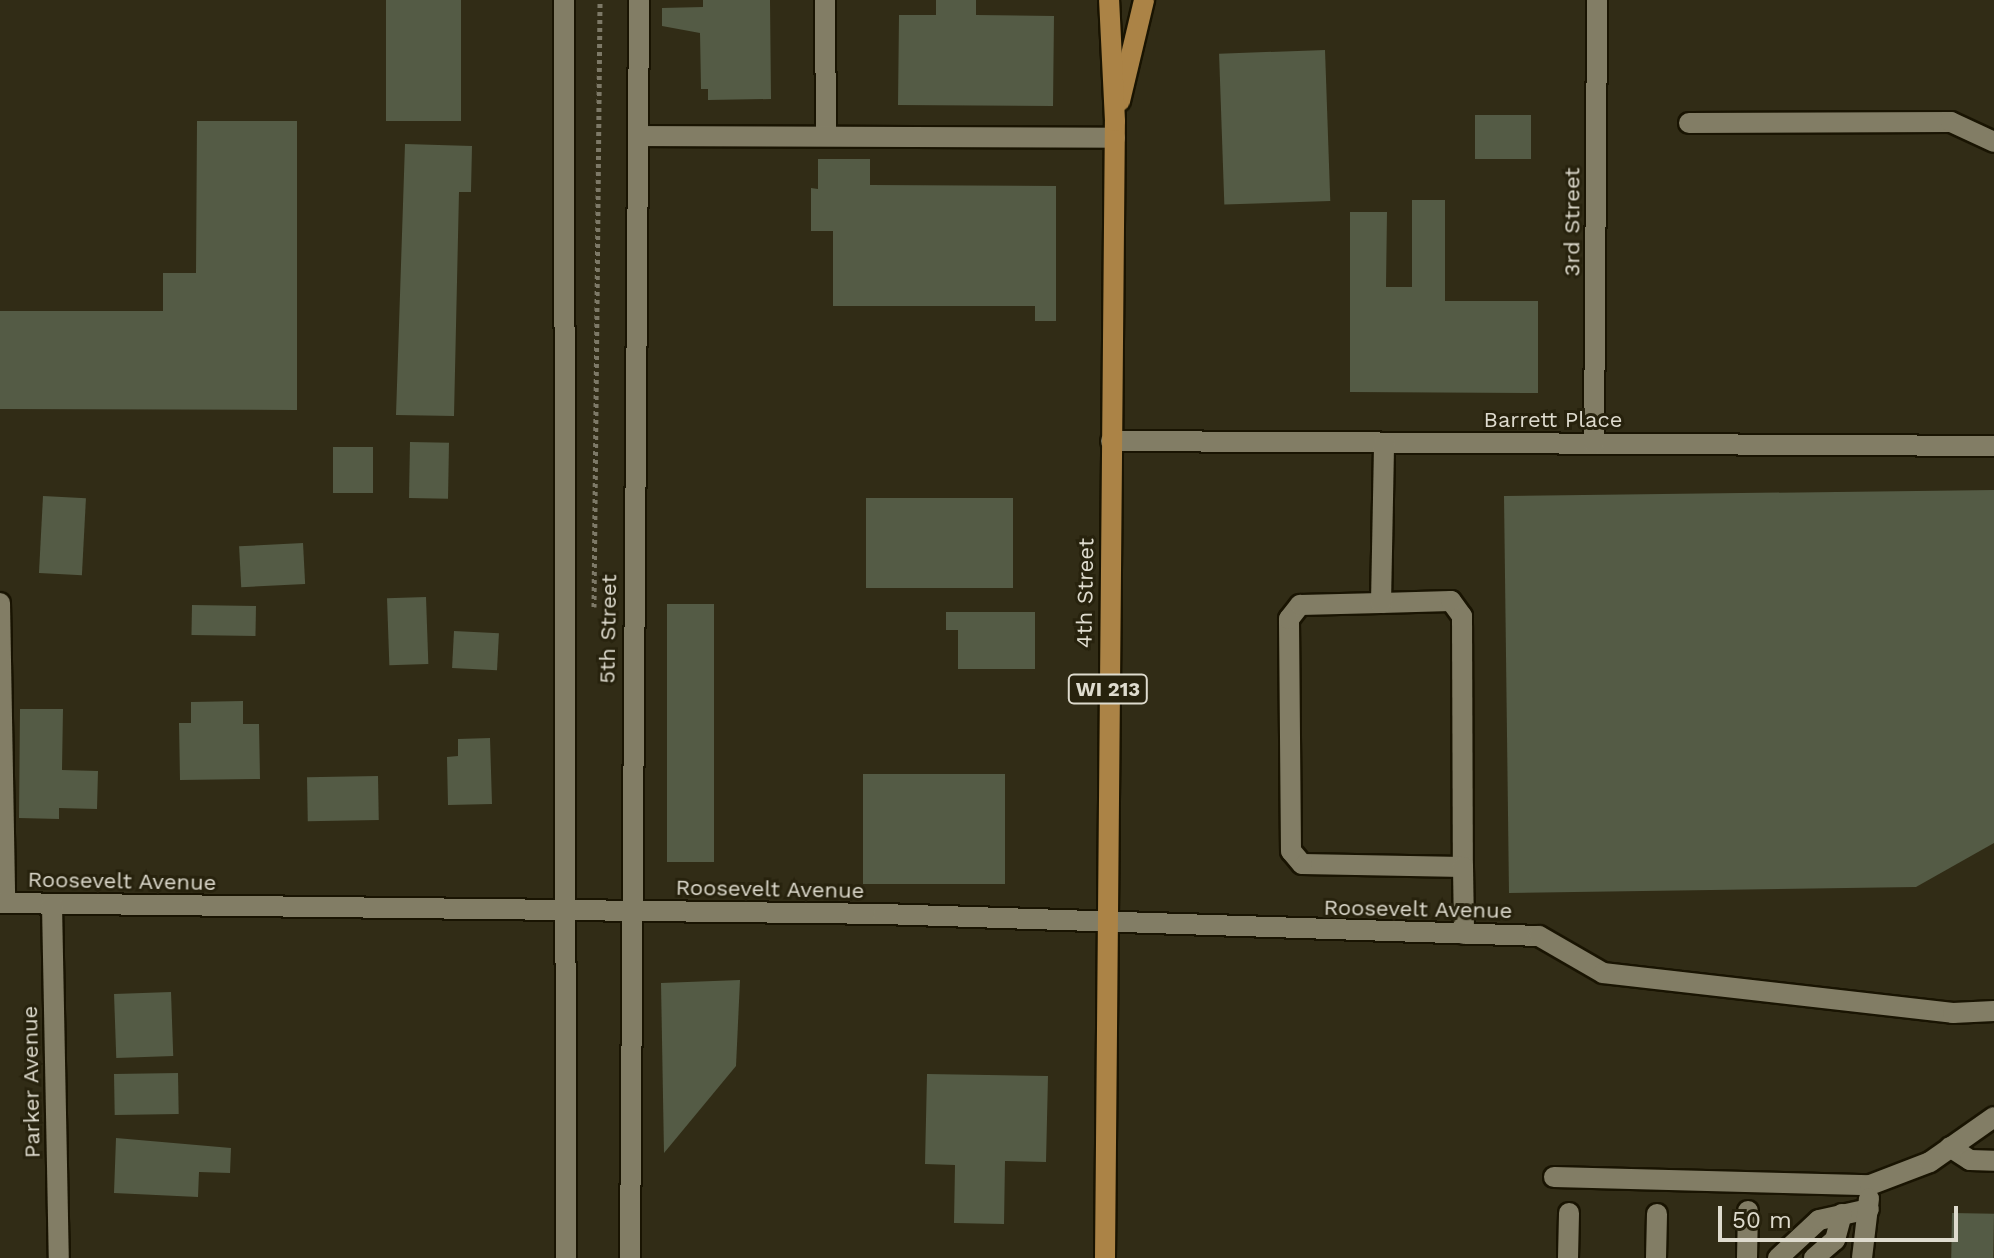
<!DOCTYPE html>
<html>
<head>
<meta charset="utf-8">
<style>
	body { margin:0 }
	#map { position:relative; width:1994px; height:1258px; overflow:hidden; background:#312c16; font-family:"Work Sans",sans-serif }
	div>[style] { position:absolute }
	.building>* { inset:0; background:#545b45; transform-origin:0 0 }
	.path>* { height:5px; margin-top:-2.5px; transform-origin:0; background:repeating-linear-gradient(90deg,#7d7967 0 4px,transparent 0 8px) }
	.roads { filter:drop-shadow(2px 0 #191402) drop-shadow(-2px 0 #191402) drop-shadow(0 2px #191402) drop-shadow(0 -2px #191402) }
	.minor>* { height:20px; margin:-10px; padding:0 10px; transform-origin:10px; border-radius:10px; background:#827d65 }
	.major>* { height:20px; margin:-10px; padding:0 10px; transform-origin:10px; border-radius:10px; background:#ab8346 }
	span { translate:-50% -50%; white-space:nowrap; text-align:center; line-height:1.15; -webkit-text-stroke:6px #27220d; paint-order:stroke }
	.shield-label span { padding:2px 6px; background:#27220d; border:2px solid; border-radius:6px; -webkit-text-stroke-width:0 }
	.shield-label { font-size:20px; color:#dedbce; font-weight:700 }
	.street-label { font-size:22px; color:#dedbce }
	.scale { position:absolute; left:1718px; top:1206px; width:240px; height:36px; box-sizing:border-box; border:4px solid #dedbce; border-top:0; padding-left:10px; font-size:24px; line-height:28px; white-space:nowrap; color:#dedbce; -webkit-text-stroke:6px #27220d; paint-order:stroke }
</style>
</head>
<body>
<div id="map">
	<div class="building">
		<i style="left:386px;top:0;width:75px;height:121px"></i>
		<i style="clip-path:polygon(703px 0,770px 0,771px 99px,708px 100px,708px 89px,701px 89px,700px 33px,662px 26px,662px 8px,703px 7px)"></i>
		<i style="clip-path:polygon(936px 0,976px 0,976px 15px,1054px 16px,1053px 106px,898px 105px,899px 15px,936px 15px)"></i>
		<i style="left:1325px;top:50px;width:151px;height:106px;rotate:88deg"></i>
		<i style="left:1475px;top:115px;width:56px;height:44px"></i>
		<i style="clip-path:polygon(197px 121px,297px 121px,297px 410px,0 409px,0 311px,163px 311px,163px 273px,196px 273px)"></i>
		<i style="clip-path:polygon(405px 144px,472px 146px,471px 192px,459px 192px,454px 416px,396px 415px)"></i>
		<i style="clip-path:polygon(818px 159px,870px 159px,870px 185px,1056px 186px,1056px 321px,1035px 321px,1035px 306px,833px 306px,833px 231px,811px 231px,811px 188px,818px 189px)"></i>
		<i style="clip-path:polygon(1412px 200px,1445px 200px,1445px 301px,1538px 301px,1538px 393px,1350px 392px,1350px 212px,1387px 212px,1386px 287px,1412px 287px)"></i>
		<i style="left:410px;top:442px;width:39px;height:56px;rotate:1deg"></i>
		<i style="left:333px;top:447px;width:40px;height:46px"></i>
		<i style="clip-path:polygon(1994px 490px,1994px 843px,1916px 887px,1509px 893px,1504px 496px)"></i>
		<i style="left:43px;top:496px;width:43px;height:77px;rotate:3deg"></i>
		<i style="left:866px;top:498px;width:147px;height:90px"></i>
		<i style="left:303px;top:543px;width:41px;height:64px;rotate:87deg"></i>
		<i style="left:426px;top:597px;width:67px;height:39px;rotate:88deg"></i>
		<i style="left:667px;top:604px;width:47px;height:258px"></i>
		<i style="left:192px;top:605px;width:64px;height:30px;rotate:1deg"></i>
		<i style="clip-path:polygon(946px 612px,1035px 612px,1035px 669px,958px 669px,958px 630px,946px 630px)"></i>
		<i style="left:454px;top:631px;width:45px;height:37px;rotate:3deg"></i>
		<i style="clip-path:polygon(243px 701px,243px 724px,259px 724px,260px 779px,180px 780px,179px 723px,191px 723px,191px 702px)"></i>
		<i style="clip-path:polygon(20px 709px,63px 709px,62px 770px,98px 771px,97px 809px,59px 808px,59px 819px,19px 818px)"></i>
		<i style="clip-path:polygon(490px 738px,492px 804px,448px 805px,447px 757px,458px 756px,458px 739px)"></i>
		<i style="left:863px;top:774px;width:142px;height:110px"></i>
		<i style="left:378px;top:776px;width:44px;height:71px;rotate:89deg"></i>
		<i style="clip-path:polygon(740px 980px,736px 1066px,664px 1153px,661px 983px)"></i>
		<i style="left:171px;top:992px;width:64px;height:57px;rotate:88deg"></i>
		<i style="left:178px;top:1073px;width:41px;height:64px;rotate:89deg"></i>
		<i style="clip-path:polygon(927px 1074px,1048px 1076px,1046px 1162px,1005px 1161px,1004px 1224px,954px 1223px,955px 1165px,925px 1164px)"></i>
		<i style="clip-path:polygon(116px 1138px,231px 1148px,230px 1173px,199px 1172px,198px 1197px,114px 1193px)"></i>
		<i style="left:1952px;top:1213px;width:42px;height:45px;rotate:1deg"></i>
	</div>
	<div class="path">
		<i style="left:594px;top:607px;width:607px;rotate:-89.43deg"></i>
	</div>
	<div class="roads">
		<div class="minor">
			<i style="left:564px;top:0;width:1258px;rotate:89.91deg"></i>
			<i style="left:825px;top:0;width:136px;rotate:89.6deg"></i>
			<i style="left:1689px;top:123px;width:262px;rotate:-0.2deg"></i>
			<i style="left:1951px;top:122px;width:47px;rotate:24.9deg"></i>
			<i style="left:638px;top:136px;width:477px;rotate:0.2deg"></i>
			<i style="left:1111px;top:441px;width:883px;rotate:0.32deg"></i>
			<i style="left:1594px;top:444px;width:444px;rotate:-89.6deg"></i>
			<i style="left:0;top:603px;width:300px;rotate:89deg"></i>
			<i style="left:1381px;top:603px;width:70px;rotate:-1.6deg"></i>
			<i style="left:1451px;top:601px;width:19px;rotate:54deg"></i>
			<i style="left:1462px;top:616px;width:251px;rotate:89.8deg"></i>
			<i style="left:1463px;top:867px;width:161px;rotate:-178.9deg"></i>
			<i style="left:1302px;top:864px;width:17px;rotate:-130deg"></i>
			<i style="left:1291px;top:851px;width:232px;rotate:-90.5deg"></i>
			<i style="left:1289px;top:619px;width:18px;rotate:-52deg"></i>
			<i style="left:1300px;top:605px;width:81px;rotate:-1.4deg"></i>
			<i style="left:1381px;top:603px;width:160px;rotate:-88.9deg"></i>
			<i style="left:1463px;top:867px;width:67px;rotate:89.1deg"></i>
			<i style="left:0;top:903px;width:883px;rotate:0.71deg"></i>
			<i style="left:883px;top:914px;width:656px;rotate:1.92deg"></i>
			<i style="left:1539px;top:936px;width:74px;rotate:30deg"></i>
			<i style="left:1603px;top:973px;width:352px;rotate:6.5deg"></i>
			<i style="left:1953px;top:1013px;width:41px;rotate:-2.8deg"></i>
			<i style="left:52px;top:905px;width:353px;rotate:88.9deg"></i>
			<i style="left:1950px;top:1147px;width:24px;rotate:33deg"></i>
			<i style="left:1970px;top:1160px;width:24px;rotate:2deg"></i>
			<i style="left:1554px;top:1177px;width:316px;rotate:1.5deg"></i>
			<i style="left:1870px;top:1185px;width:64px;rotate:-21deg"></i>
			<i style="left:1930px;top:1162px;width:78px;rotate:-35.1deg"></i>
			<i style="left:630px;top:1258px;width:1258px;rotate:-89.59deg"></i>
			<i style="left:1568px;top:1258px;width:45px;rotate:-88.7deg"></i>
			<i style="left:1656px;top:1258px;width:44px;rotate:-88.7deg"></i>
			<i style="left:1747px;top:1258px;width:47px;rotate:-88.8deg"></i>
			<i style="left:1778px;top:1258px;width:56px;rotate:-42.8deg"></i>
			<i style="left:1819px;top:1220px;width:51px;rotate:-12.4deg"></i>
			<i style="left:1814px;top:1258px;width:28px;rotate:-41deg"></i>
			<i style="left:1835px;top:1240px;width:27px;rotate:-75deg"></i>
			<i style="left:1862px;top:1258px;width:60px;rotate:-83.3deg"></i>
		</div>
		<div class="major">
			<i style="left:1120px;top:101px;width:104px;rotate:-76.6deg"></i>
			<i style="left:1105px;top:1258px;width:1137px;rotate:-89.5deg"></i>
			<i style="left:1115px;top:121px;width:121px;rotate:-92.8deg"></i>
		</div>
	</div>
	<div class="shield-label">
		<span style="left:1108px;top:689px">WI 213</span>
	</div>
	<div class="street-label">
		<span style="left:1572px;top:222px;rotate:-90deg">3rd Street</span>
		<span style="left:1553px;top:420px">Barrett Place</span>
		<span style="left:1085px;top:593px;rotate:-89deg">4th Street</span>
		<span style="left:608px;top:629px;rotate:-89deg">5th Street</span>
		<span style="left:122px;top:881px;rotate:1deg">Roosevelt Avenue</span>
		<span style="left:770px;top:889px;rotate:1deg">Roosevelt Avenue</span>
		<span style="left:1418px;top:909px;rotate:1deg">Roosevelt Avenue</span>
		<span style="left:31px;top:1082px;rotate:-91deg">Parker Avenue</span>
	</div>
	<div class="scale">50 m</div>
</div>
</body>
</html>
